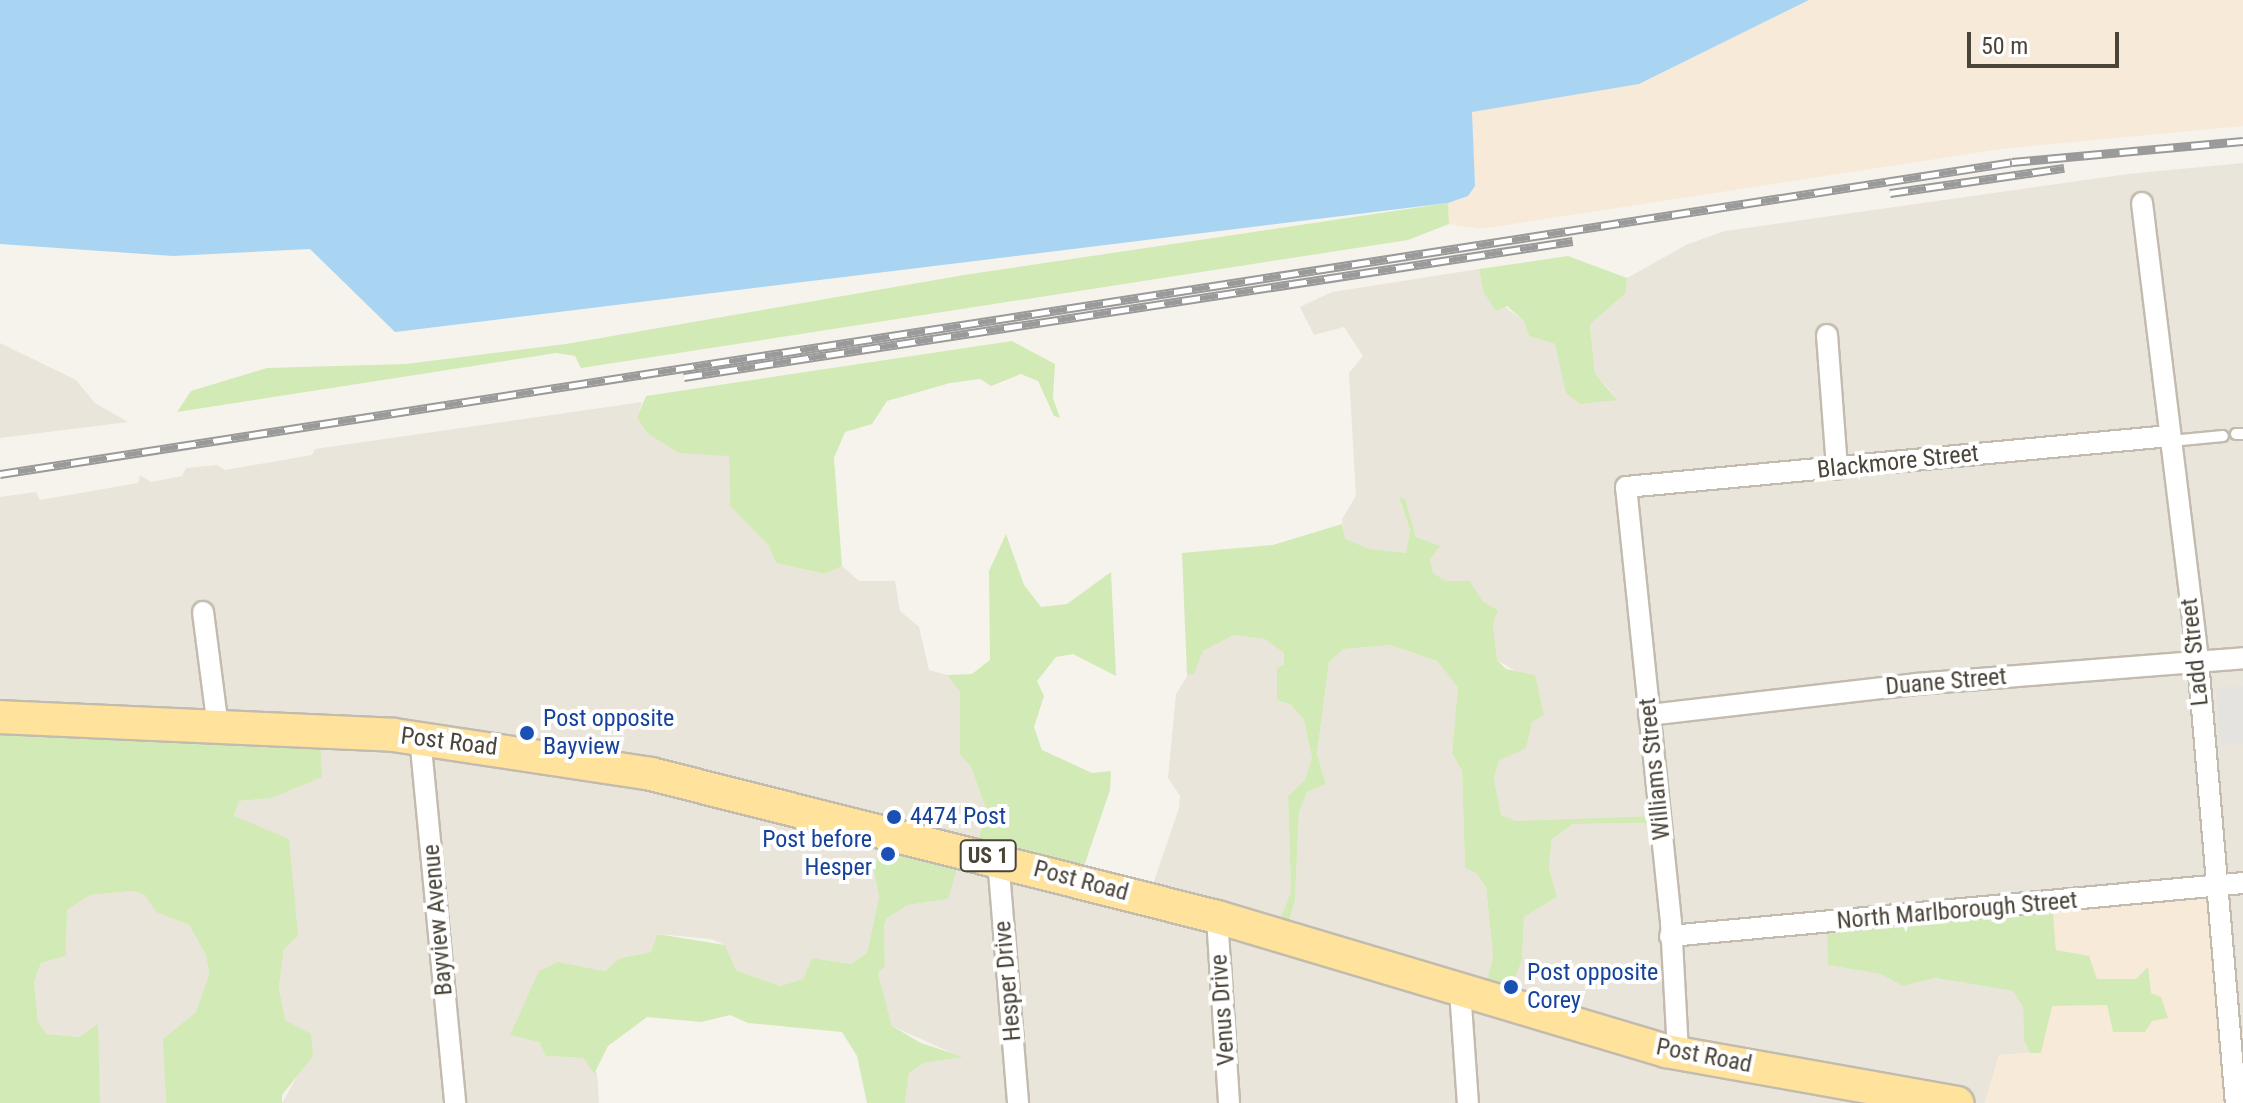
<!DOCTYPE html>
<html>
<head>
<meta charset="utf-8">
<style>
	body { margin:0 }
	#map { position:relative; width:2243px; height:1103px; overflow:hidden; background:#f6f3ec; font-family:"Roboto Condensed",sans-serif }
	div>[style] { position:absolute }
	.residential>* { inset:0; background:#eae5da }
	.commercial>* { inset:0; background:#f7ead8 }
	.green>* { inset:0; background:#d2eab5 }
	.parking>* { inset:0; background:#e5e3e0 }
	.water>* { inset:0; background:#a9d4f2 }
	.roads { filter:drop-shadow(2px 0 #c2bbae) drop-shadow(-2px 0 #c2bbae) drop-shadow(0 2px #c2bbae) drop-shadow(0 -2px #c2bbae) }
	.lane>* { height:10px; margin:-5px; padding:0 5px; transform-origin:5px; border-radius:5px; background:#fff }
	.street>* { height:20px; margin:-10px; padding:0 10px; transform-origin:10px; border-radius:10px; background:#fff }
	.primary>* { height:32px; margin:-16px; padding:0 16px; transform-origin:16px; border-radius:16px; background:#ffe39c }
	.rail>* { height:9px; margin-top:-4.5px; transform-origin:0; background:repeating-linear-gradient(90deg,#fff 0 18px,#9a9a9a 0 36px); box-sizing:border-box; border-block:2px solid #9a9a9a }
	.dots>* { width:22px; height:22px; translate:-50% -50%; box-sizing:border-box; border:4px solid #fff; border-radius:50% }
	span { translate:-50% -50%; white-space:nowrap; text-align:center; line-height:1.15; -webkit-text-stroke:8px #fff; paint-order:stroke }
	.shield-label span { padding:2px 6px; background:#fff; border:2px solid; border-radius:6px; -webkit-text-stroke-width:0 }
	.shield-label { font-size:22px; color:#4b4439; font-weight:700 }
	.street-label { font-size:24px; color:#4b4439 }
	.transit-label { font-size:24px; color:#164399 }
	.left { translate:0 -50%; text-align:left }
	.right { translate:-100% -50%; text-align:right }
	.scale { position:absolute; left:1967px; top:32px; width:152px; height:36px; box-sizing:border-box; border:4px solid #4b4439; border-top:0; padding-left:10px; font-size:24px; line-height:28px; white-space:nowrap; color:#4b4439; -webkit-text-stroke:6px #fff; paint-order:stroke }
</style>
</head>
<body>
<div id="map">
	<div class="residential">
		<i style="clip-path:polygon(2243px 163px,2243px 1032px,2228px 1033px,2215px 891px,1828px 965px,1880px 974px,1903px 986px,1934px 978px,2013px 991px,2023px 1007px,2024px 1041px,2030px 1053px,1999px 1055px,1985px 1103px,905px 1103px,909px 1073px,924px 1063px,961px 1057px,892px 1026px,878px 973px,885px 966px,884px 927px,887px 918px,908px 905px,948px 899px,874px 870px,879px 897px,867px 953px,851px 964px,812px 958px,803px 979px,780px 986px,736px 970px,725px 945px,711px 939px,657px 934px,651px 952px,620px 958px,605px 971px,558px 962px,525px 1036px,539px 1042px,546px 1056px,584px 1058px,597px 1073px,599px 1103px,282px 1103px,306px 1060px,310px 1034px,285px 1020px,279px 987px,284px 949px,234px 817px,239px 801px,272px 798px,321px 777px,0 718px,0 497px,36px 492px,40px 500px,138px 483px,140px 475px,151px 482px,182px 476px,186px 468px,217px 465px,225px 470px,312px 455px,315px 449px,642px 402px,637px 417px,729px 456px,730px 506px,768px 545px,776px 563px,825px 574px,842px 566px,859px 581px,895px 581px,900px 611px,919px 627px,929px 670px,947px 675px,960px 691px,960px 755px,971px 767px,987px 812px,974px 851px,1151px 890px,1179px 808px,1180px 796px,1168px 778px,1176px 694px,1203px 651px,1234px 635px,1266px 639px,1284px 653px,1277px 700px,1291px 705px,1304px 720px,1312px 758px,1306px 780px,1288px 796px,1291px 892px,1276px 928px,1295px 900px,1299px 812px,1306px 792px,1326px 784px,1317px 754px,1329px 662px,1344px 649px,1390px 645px,1437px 661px,1459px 687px,1452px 753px,1462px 771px,1465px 867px,1476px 873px,1486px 887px,1493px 956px,1483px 997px,1522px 959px,1524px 917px,1557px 897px,1549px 867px,1552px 839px,1573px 824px,1656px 823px,1516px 821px,1501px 816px,1494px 778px,1499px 761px,1525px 748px,1520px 674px,1497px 660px,1493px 624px,1470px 581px,1446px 581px,1433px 573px,1399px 498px,1410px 530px,1406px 553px,1370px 549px,1344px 539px,1342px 519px,1356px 496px,1349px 373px,1363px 356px,1344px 327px,1314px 335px,1300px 307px,1332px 292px,1479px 269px,1483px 291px,1524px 321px,1529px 336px,1555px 344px,1615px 395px,1595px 375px,1590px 323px,1626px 293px,1627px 278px,1688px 244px,1725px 231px,2128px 174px)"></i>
		<i style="clip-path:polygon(0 343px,76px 380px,95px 403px,128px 422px,0 438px)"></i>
		<i style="clip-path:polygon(132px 891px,145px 895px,157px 912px,189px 925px,206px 955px,209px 974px,196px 1012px,164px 1039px,166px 1103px,100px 1103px,97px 1025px,80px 1037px,47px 1034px,38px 1022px,34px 982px,41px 963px,66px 956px,67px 910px,90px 895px)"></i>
	</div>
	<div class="commercial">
		<i style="clip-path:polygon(1809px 0,2243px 0,2243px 126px,2001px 149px,1480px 229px,1449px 224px,1448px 203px,1468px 196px,1475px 186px,1471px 112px,1639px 84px)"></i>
		<i style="clip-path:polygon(2214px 888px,2228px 1033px,2243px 1032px,2243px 1103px,1985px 1103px,1999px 1055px,2041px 1053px,2051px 1006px,2107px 1005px,2113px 1032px,2151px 993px,2136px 979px,2096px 979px,2056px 950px,2052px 904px)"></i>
	</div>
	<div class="green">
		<i style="clip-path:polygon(1448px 203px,1449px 224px,1408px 240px,581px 368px,575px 356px,556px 353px,177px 412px,191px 391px,267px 368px,406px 364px,566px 344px,964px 275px)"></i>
		<i style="clip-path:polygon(1568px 256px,1627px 278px,1626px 293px,1590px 324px,1595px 374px,1617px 400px,1580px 404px,1566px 393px,1555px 344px,1529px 336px,1524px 321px,1507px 306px,1496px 311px,1483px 291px,1479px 269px)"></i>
		<i style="clip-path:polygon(1012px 341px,1055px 364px,1053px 398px,1060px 418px,1054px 416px,1038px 381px,1021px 374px,991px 386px,980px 379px,950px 383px,887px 401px,872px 424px,845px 432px,834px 458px,842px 566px,825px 574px,776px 563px,768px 545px,730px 506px,729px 456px,679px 453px,648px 434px,637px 417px,646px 396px)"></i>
		<i style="clip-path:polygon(1399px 497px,1405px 499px,1416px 537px,1440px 546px,1430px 559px,1433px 573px,1446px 581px,1470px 581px,1483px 602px,1498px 610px,1493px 624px,1497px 660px,1506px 669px,1535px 675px,1544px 715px,1532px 722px,1526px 748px,1499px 761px,1494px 778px,1501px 815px,1516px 821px,1657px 816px,1656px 823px,1573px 824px,1552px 839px,1549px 867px,1557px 897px,1524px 917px,1522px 959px,1506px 1004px,1483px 997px,1493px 956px,1486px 887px,1476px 873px,1465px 868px,1462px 771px,1452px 753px,1458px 687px,1437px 661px,1390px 645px,1344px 649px,1329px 662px,1317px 754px,1326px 784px,1307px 792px,1299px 812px,1295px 900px,1284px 936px,1276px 928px,1291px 892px,1288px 796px,1305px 780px,1312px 758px,1304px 720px,1291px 705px,1277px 700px,1277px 668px,1283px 665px,1284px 653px,1265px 639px,1234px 635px,1203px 651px,1194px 674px,1187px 675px,1182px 553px,1273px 545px,1342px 524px,1345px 539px,1370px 549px,1406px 553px,1410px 530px)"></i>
		<i style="clip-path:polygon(1006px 534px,1024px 585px,1041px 607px,1067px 604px,1111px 572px,1116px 676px,1073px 654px,1056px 657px,1037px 681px,1044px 696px,1034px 727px,1042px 750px,1092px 773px,1111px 771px,1110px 790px,1081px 875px,974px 852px,987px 812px,971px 767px,960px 755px,960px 692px,947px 675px,972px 674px,990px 660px,989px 571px)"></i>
		<i style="clip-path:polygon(0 718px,320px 735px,322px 777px,272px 798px,239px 801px,234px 816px,289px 839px,298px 936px,284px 949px,279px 987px,285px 1020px,311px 1034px,313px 1056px,282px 1095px,282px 1103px,166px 1103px,163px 1039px,196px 1012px,209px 974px,206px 955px,189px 925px,156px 912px,145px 895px,132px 891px,90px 895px,67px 910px,66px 956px,41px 963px,34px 982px,38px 1022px,47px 1034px,79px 1037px,98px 1024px,100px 1103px,0 1103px)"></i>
		<i style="clip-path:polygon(885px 833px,961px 855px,948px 899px,908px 905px,887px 918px,884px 926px,885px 966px,878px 973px,892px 1026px,921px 1043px,963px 1057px,924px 1063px,909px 1073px,905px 1103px,867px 1103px,857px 1056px,842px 1032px,748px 1023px,730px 1015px,701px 1022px,647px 1017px,608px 1046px,594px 1074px,584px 1058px,546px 1056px,539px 1042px,510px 1035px,539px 971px,558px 962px,605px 971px,620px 958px,651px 952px,657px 934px,725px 945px,736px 970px,780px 986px,803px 979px,812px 958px,851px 964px,867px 953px,879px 897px,874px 870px)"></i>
		<i style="clip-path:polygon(2052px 904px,2056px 950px,2089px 956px,2097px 979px,2136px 979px,2148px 967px,2151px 993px,2161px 997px,2168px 1018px,2152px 1021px,2145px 1032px,2113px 1032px,2107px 1005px,2052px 1006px,2041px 1053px,2030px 1053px,2024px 1041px,2023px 1007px,2013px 991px,1935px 978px,1903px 986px,1880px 974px,1828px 965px,1827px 924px)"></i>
	</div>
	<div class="parking">
		<i style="clip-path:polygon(2243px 686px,2243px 743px,2220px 745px,2216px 688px)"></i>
	</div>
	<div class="water">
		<i style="clip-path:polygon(0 0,1809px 0,1639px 84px,1472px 112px,1475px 186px,1468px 196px,1448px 203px,395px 332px,310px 249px,173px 256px,0 244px)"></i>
	</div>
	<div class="roads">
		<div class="lane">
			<i style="left:2236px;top:434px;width:7px"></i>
			<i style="left:2171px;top:441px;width:52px;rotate:-5.5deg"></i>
		</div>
		<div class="street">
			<i style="left:2142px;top:203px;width:461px;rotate:83deg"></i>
			<i style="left:2198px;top:661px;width:444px;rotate:85.1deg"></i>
			<i style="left:1827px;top:335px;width:134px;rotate:85.7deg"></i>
			<i style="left:203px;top:612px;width:116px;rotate:82.6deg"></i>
			<i style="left:1649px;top:715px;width:269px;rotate:-6.6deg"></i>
			<i style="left:1916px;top:684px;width:328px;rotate:-4.5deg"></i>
			<i style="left:420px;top:737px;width:368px;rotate:84.5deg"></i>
			<i style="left:998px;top:859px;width:245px;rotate:85.3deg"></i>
			<i style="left:1217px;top:917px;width:186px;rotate:86.3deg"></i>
			<i style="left:1670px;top:936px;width:575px;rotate:-5.28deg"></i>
			<i style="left:1460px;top:990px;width:113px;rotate:86deg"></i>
			<i style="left:1678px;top:1052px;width:130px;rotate:-93.1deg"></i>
			<i style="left:1671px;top:922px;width:437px;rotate:-95.9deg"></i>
			<i style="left:1626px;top:487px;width:546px;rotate:-5.36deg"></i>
		</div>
		<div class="primary">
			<i style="left:0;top:717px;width:394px;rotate:2.6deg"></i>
			<i style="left:394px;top:735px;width:260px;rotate:8.6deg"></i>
			<i style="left:651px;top:774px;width:584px;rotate:14.18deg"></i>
			<i style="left:1217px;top:917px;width:469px;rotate:16.6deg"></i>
			<i style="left:1666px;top:1051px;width:296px;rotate:10.1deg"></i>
		</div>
	</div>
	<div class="rail">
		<i style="left:1890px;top:193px;width:176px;rotate:-8.2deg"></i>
		<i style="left:684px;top:377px;width:899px;rotate:-8.7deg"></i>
		<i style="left:0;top:474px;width:2036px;rotate:-8.81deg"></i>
		<i style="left:2012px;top:162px;width:232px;rotate:-5.2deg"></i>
	</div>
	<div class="dots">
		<i style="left:527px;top:733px;background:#1a4fb4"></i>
		<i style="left:894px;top:817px;background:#1a4fb4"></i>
		<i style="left:888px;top:854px;background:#1a4fb4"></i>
		<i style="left:1511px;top:987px;background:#1a4fb4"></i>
	</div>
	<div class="shield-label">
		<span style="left:988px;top:856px">US 1</span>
	</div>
	<div class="street-label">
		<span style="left:1898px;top:462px;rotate:-6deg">Blackmore Street</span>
		<span style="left:2195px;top:652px;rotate:-96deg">Ladd Street</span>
		<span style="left:1946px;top:682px;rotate:-5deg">Duane Street</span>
		<span style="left:449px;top:742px;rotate:7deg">Post Road</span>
		<span style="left:1655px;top:769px;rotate:-96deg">Williams Street</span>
		<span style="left:1081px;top:881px;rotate:15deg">Post Road</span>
		<span style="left:1957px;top:911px;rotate:-5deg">North Marlborough Street</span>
		<span style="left:438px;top:920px;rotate:-95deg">Bayview Avenue</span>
		<span style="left:1008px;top:981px;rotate:-95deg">Hesper Drive</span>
		<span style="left:1223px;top:1010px;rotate:-94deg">Venus Drive</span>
		<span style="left:1704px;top:1056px;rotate:11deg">Post Road</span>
	</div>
	<div class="transit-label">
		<span class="left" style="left:543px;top:733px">Post opposite<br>Bayview</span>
		<span class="left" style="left:910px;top:817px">4474 Post</span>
		<span class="right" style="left:872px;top:854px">Post before<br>Hesper</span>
		<span class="left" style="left:1527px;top:987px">Post opposite<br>Corey</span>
	</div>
	<div class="scale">50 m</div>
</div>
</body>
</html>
